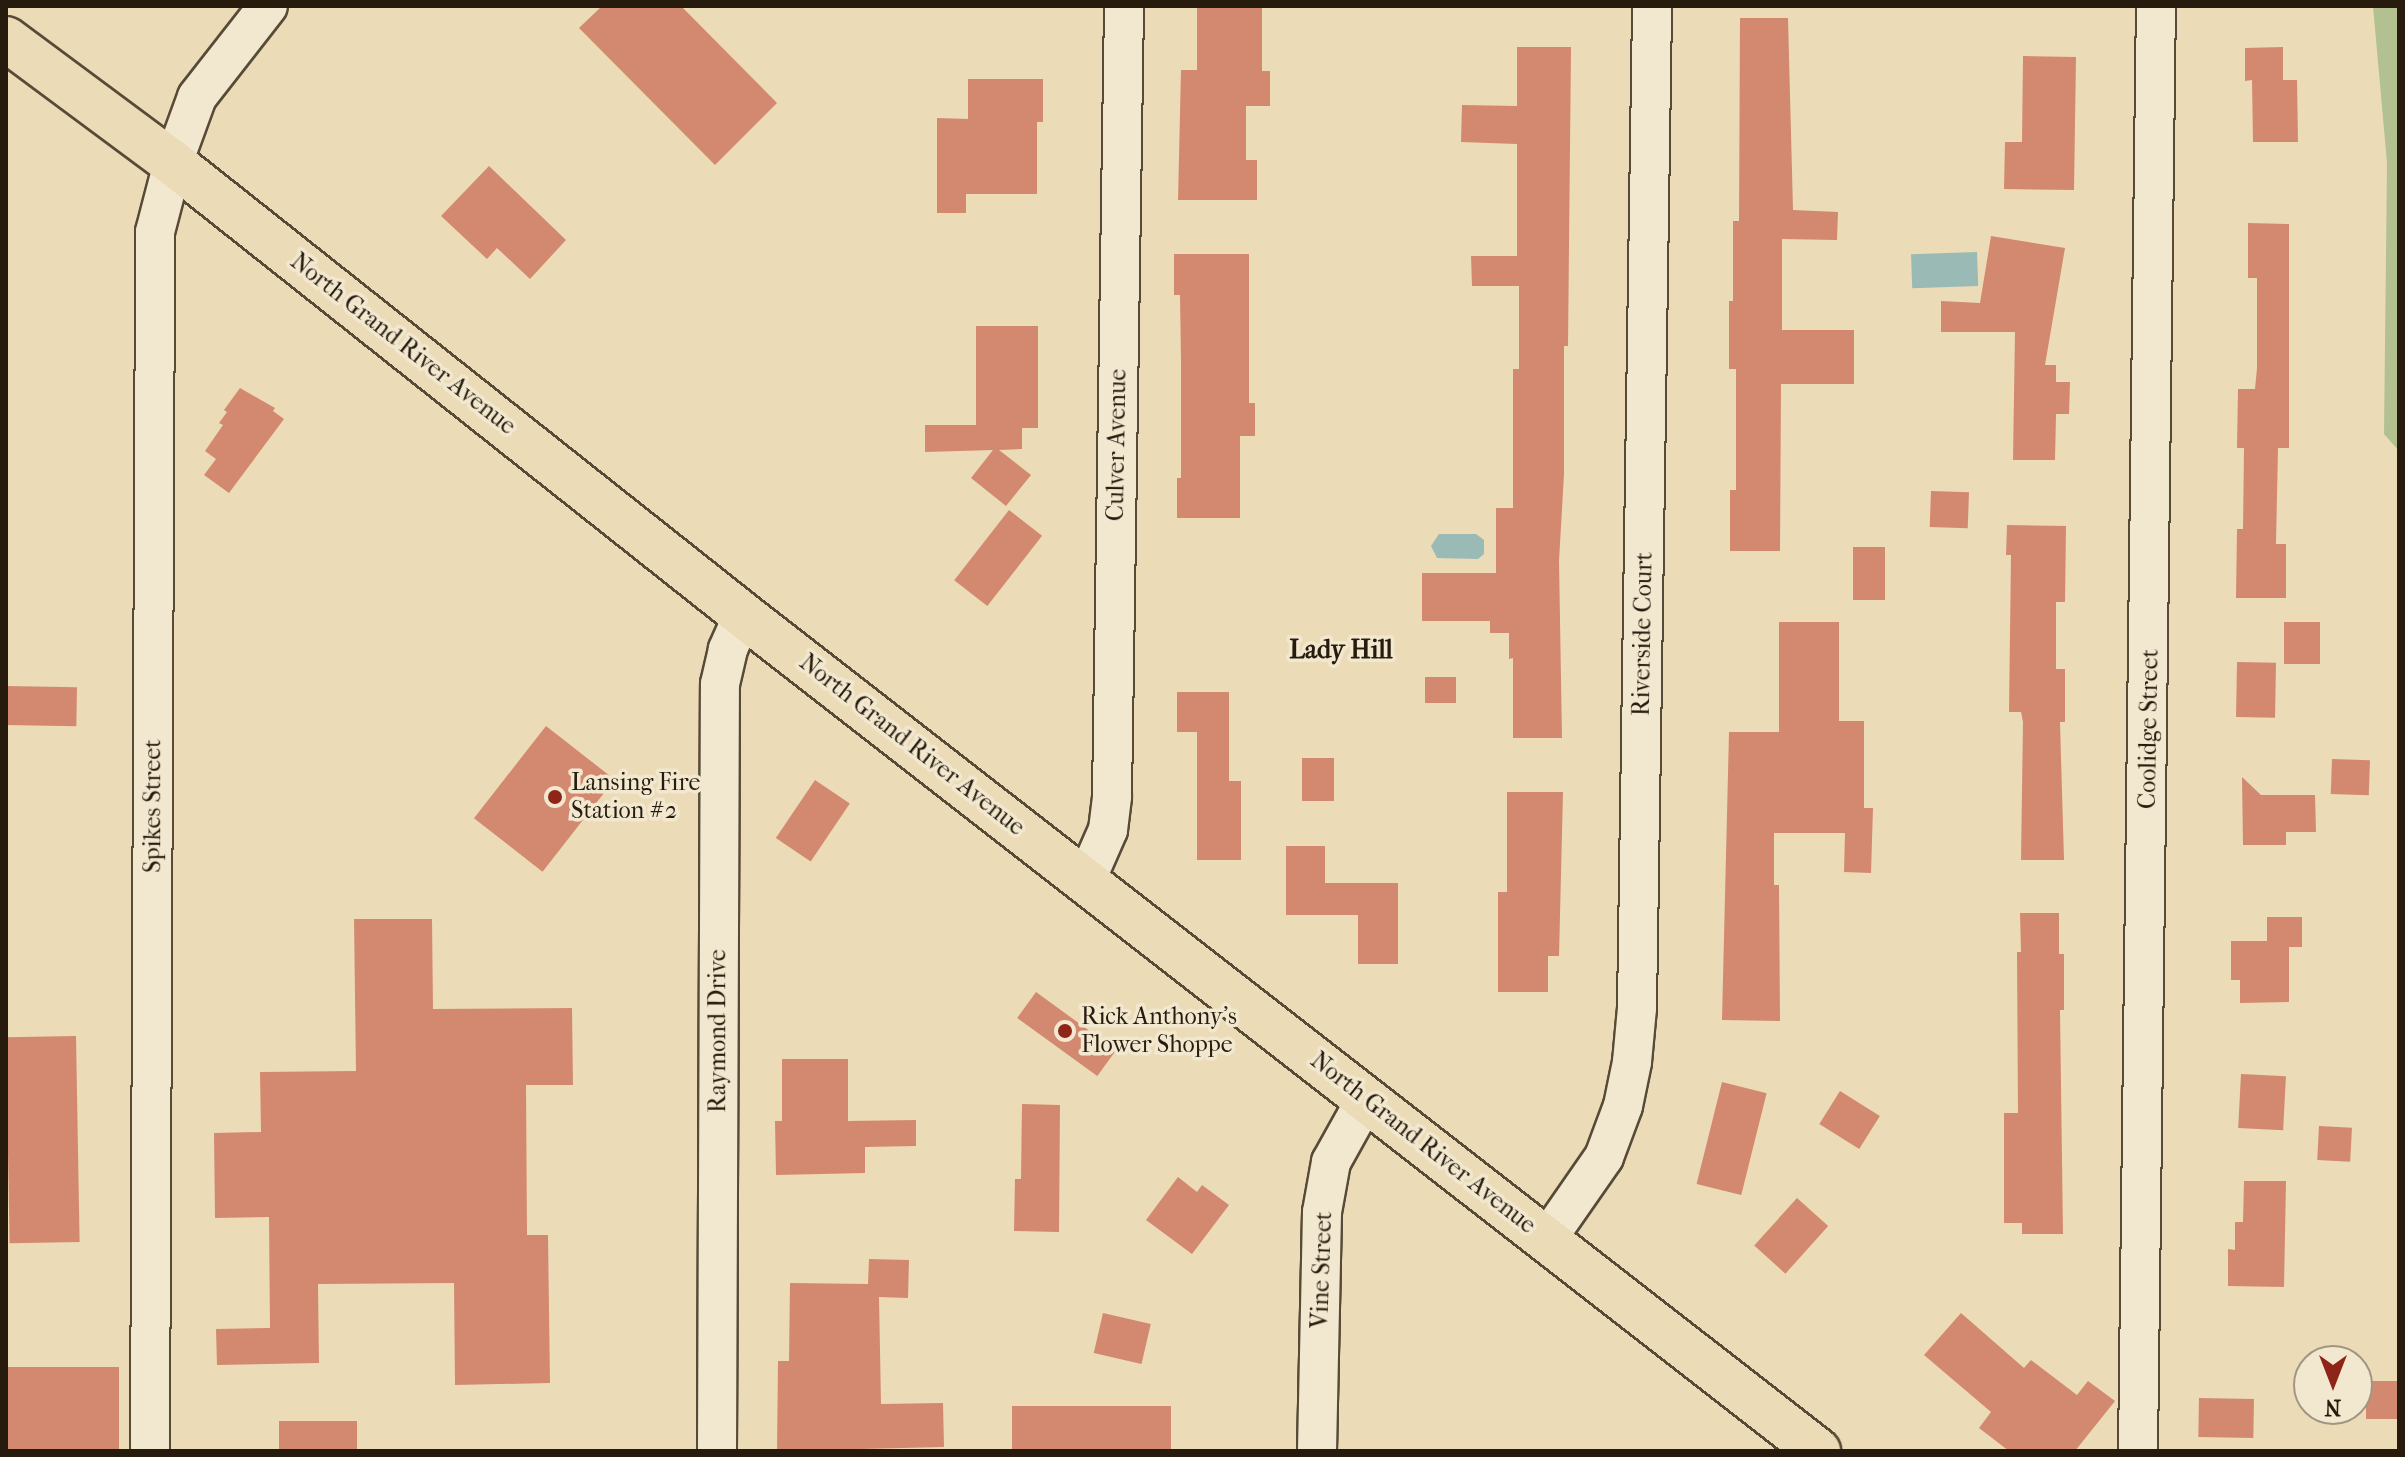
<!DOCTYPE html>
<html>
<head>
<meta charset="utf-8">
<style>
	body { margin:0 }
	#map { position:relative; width:2405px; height:1457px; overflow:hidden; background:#ebdbb7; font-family:"IM FELL French Canon",serif }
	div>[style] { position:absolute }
	.green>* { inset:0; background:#b3c191 }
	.water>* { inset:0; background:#99bab5; transform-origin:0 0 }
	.building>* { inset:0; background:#d3896f; transform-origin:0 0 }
	.roads { filter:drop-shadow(2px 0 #574b38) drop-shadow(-2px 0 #574b38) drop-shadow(0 2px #574b38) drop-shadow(0 -2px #574b38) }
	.street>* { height:38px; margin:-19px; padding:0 19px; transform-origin:19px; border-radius:19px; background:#f2e8d0 }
	.primary>* { height:44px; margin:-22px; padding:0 22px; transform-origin:22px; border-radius:22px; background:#ebdbb7 }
	.dots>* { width:22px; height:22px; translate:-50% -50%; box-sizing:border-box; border:4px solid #f2e8d0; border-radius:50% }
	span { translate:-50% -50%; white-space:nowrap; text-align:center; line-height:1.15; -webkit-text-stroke:7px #f2e8d0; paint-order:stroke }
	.street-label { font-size:24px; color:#261b0d }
	.poi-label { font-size:24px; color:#261b0d }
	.left { translate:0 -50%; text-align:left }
	.neighbourhood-label { font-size:26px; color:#261b0d; font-weight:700 }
	.frame { position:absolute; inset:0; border:8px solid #261b0d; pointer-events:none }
	.north { position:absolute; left:2293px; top:1345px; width:80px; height:80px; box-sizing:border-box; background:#f2e8d0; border:2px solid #a09682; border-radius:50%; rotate:180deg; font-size:22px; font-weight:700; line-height:32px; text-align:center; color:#261b0d }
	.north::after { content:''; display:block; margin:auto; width:28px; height:36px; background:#8f2418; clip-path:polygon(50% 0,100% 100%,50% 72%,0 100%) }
</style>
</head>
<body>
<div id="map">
	<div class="green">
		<i style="clip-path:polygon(2373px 6px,2399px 6px,2399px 451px,2384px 434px,2387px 163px)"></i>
	</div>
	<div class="water">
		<i style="left:1977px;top:252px;width:34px;height:66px;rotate:88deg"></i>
		<i style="clip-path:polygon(1439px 534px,1476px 534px,1484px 540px,1484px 554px,1478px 559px,1437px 558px,1431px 546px)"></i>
	</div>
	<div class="building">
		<i style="clip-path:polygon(602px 6px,681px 6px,777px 103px,715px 165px,579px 28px)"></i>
		<i style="clip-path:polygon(1197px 6px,1262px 6px,1262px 71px,1270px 71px,1270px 106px,1246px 106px,1246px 160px,1257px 160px,1257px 200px,1178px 200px,1181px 70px,1197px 70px)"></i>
		<i style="clip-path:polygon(1740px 18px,1788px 18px,1793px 210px,1838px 212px,1837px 240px,1782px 239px,1782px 330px,1854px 330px,1854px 384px,1781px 384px,1780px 551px,1730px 551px,1730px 490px,1736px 490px,1736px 369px,1729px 369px,1729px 301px,1733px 301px,1733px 221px,1739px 221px)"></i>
		<i style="clip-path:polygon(1517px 47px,1571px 47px,1568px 346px,1564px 346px,1564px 474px,1559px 561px,1562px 738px,1513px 738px,1513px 658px,1509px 659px,1509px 633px,1490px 633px,1490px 621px,1422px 621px,1422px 573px,1496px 573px,1496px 508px,1513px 508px,1513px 369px,1519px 369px,1519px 286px,1472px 286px,1471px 256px,1517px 256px,1517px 144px,1461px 142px,1462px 105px,1517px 106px)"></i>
		<i style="clip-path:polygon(2283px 47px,2283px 80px,2297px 80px,2298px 142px,2253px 142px,2252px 80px,2245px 81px,2245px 48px)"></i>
		<i style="clip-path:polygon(2023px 56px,2076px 57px,2074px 190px,2004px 189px,2005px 142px,2022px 142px)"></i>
		<i style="clip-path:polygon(968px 79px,1043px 79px,1043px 122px,1037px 122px,1037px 194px,966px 194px,966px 213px,937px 213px,937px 118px,968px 119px)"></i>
		<i style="clip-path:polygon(489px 166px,566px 240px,530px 279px,497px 248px,487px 259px,441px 216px)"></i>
		<i style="clip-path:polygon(2248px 223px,2289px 224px,2289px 448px,2278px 448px,2276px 544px,2286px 544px,2286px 598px,2236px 598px,2237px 529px,2243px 529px,2244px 448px,2237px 448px,2238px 389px,2255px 389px,2257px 368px,2257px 278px,2248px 278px)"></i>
		<i style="clip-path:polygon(1991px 236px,2065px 248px,2045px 365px,2056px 365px,2056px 382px,2070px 382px,2069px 414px,2056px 414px,2055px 460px,2013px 460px,2015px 332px,1941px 332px,1941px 301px,1980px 303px)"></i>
		<i style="clip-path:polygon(1174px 254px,1249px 254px,1249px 403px,1255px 403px,1255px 436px,1240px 436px,1240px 518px,1177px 518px,1177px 478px,1181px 478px,1181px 360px,1180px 295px,1174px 295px)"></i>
		<i style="clip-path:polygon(976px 326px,1038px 326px,1038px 428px,1022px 428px,1022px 449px,999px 450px,1031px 475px,1006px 506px,971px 478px,993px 450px,925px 452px,925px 425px,976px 425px)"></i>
		<i style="clip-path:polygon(240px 388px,275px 408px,273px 411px,284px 419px,229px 493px,204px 475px,216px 459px,205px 451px,223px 425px,219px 423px,227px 412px,224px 410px)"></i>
		<i style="left:1931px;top:491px;width:38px;height:36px;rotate:2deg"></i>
		<i style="left:1009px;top:510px;width:42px;height:89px;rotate:38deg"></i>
		<i style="clip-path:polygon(2007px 525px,2066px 526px,2065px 602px,2056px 602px,2056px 669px,2065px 669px,2065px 722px,2060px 722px,2064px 860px,2021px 860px,2023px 722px,2021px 712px,2009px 712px,2011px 555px,2006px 555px)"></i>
		<i style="left:1853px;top:547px;width:32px;height:53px"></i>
		<i style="clip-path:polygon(1779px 622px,1839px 622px,1839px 721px,1864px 721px,1864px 808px,1873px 808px,1871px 873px,1844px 872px,1845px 833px,1774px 833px,1774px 885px,1779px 885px,1780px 1021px,1722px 1020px,1729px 732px,1779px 732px)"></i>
		<i style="left:2284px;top:622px;width:36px;height:42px"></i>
		<i style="left:2237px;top:662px;width:39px;height:55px;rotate:1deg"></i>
		<i style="left:1425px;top:677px;width:31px;height:26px"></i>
		<i style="left:6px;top:686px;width:71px;height:39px;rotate:1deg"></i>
		<i style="clip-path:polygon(1177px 692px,1229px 692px,1229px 781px,1241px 781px,1241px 860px,1197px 860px,1197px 732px,1177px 732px)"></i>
		<i style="left:546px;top:726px;width:87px;height:117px;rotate:38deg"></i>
		<i style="left:1334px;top:758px;width:43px;height:32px;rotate:90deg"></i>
		<i style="left:2332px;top:759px;width:38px;height:35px;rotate:2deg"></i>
		<i style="clip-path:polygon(2242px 777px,2261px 795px,2315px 795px,2316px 832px,2286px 832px,2286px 845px,2243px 845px)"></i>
		<i style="left:815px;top:780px;width:42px;height:70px;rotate:34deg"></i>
		<i style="clip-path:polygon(1507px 792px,1563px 792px,1559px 956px,1548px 956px,1548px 992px,1498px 992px,1498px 892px,1507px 892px)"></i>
		<i style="clip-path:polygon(1286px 846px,1325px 846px,1325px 883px,1398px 883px,1398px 964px,1358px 964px,1358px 915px,1286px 915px)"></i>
		<i style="clip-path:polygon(2020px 913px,2059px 913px,2059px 954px,2064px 954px,2064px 1010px,2060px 1010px,2063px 1234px,2022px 1234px,2022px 1223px,2004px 1223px,2004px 1113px,2018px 1113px,2017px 952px,2021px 952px)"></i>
		<i style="clip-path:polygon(2267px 917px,2302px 917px,2302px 947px,2289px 947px,2289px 1002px,2240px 1003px,2240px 980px,2231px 980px,2231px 941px,2267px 941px)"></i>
		<i style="clip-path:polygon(354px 919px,432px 919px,433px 1009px,572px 1008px,573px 1085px,526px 1085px,527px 1235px,548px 1235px,550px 1383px,455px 1385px,454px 1283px,318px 1284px,319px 1363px,217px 1365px,216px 1329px,270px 1328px,269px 1217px,215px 1218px,214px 1133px,261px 1132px,260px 1072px,356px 1071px)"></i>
		<i style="left:1036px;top:992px;width:99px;height:32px;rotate:36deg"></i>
		<i style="left:76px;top:1036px;width:206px;height:70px;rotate:89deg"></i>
		<i style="clip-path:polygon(782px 1059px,848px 1059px,848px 1121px,916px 1120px,916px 1146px,865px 1147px,865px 1173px,776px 1175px,775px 1121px,782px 1121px)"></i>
		<i style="left:2241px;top:1074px;width:45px;height:54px;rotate:3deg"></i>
		<i style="left:1722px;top:1082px;width:46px;height:105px;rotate:14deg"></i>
		<i style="left:1840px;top:1091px;width:47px;height:39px;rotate:32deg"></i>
		<i style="clip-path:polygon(1022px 1104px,1060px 1105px,1059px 1232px,1014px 1231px,1015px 1179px,1021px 1179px)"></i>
		<i style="left:2319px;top:1126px;width:33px;height:34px;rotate:3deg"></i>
		<i style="clip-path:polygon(1178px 1177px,1197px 1192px,1202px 1185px,1229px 1205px,1192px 1254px,1146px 1220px)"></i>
		<i style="clip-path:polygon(2244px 1181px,2286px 1181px,2284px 1287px,2228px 1286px,2228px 1249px,2235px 1250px,2235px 1222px,2243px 1222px)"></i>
		<i style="left:1797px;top:1198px;width:42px;height:64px;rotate:42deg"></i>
		<i style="clip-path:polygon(869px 1259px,909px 1260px,908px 1298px,879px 1297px,881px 1404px,943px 1403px,944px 1447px,777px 1451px,778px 1361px,789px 1361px,790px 1283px,868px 1284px)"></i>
		<i style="left:1103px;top:1313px;width:49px;height:41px;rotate:13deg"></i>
		<i style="clip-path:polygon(1961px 1313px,2024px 1368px,2031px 1360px,2077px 1395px,2088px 1381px,2115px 1401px,2075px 1451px,2009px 1451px,1979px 1428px,1991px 1412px,1924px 1355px)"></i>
		<i style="left:119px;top:1367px;width:84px;height:113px;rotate:90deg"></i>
		<i style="left:2366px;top:1381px;width:33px;height:38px"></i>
		<i style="left:2199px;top:1398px;width:55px;height:39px;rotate:1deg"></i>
		<i style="left:1012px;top:1406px;width:159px;height:45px"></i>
		<i style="left:357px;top:1421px;width:30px;height:78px;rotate:90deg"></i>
	</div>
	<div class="roads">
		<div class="street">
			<i style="left:1086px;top:880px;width:55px;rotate:-66.3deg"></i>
			<i style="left:1108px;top:830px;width:34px;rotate:-83deg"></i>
			<i style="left:1112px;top:796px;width:790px;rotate:-89.13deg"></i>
			<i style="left:1547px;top:1239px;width:100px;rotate:-55.2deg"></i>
			<i style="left:1604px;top:1157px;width:54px;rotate:-69.6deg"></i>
			<i style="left:1623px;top:1106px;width:45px;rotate:-78.4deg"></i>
			<i style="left:1632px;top:1062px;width:54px;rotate:-84.7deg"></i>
			<i style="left:1637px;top:1008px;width:1002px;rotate:-89.14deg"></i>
			<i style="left:150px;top:1451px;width:1219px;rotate:-89.76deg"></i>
			<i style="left:155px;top:232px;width:71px;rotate:-75.4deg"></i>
			<i style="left:173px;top:163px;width:70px;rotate:-70deg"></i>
			<i style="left:197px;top:97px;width:115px;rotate:-52deg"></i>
			<i style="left:717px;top:1451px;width:767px;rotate:-89.78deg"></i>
			<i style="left:720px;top:684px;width:36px;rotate:-77deg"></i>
			<i style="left:728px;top:649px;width:37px;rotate:-66deg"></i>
			<i style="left:1317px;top:1451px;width:239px;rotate:-88.8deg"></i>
			<i style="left:1322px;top:1212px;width:51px;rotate:-79.8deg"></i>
			<i style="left:1331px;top:1162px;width:72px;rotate:-60.9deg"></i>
			<i style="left:2138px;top:1451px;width:1445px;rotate:-89.29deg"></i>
		</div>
		<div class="primary">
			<i style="left:6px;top:39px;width:208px;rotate:36.6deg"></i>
			<i style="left:173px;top:163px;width:727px;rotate:38.41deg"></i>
			<i style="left:743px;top:615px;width:1362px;rotate:37.87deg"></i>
		</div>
	</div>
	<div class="dots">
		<i style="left:555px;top:797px;background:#8f2418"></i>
		<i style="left:1065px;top:1031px;background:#8f2418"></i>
	</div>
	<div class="street-label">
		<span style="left:403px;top:344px;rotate:38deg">North Grand River Avenue</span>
		<span style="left:1117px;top:445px;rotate:-89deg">Culver Avenue</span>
		<span style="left:1643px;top:634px;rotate:-89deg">Riverside Court</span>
		<span style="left:2149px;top:729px;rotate:-89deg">Coolidge Street</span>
		<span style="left:912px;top:745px;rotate:38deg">North Grand River Avenue</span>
		<span style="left:153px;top:806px;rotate:-90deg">Spikes Street</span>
		<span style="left:718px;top:1031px;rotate:-90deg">Raymond Drive</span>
		<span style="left:1423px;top:1143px;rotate:38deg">North Grand River Avenue</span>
		<span style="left:1322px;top:1270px;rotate:-88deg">Vine Street</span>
	</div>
	<div class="poi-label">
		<span class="left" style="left:571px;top:797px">Lansing Fire<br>Station #2</span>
		<span class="left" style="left:1081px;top:1031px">Rick Anthony's<br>Flower Shoppe</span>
	</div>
	<div class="neighbourhood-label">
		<span style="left:1341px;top:650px">Lady Hill</span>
	</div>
	<div class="frame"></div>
	<div class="north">N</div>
</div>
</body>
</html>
